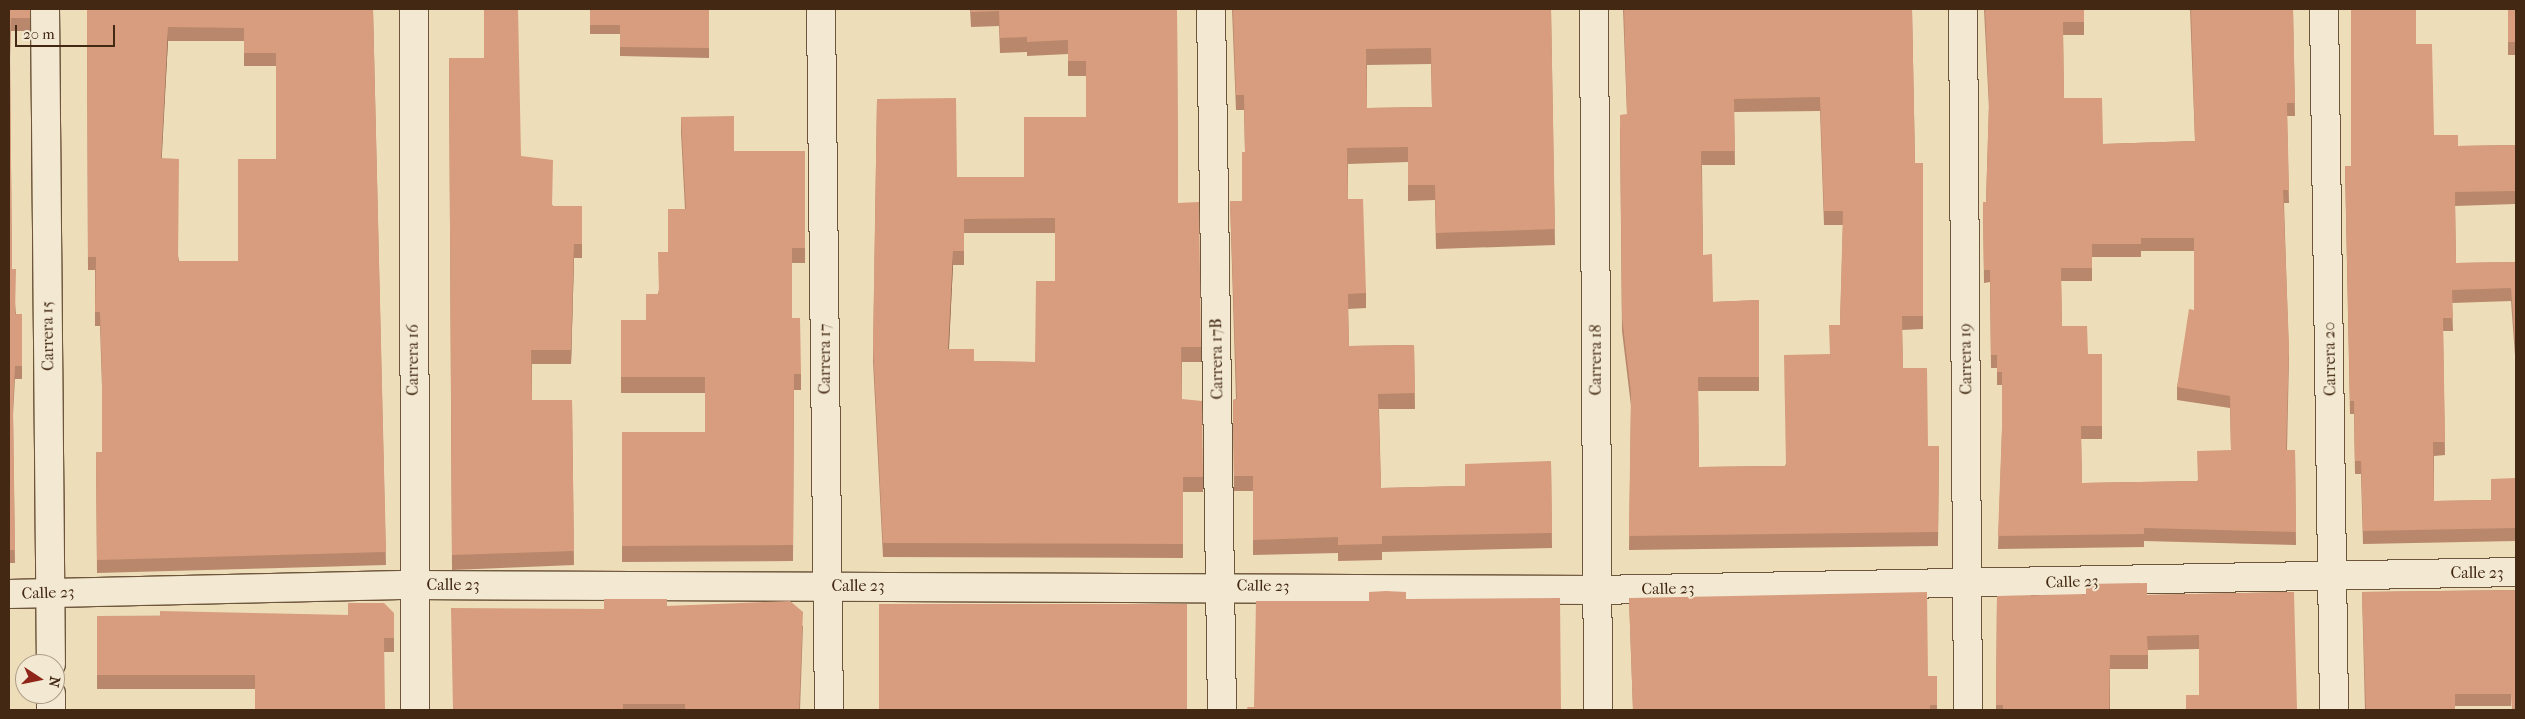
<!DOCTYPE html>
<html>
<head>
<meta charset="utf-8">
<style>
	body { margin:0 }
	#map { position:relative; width:2525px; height:719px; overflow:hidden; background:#edddb9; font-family:"IM FELL French Canon",serif }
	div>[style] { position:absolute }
	.roads { filter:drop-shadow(1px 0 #6e563c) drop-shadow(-1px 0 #6e563c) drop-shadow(0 1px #6e563c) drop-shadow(0 -1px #6e563c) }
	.minor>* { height:28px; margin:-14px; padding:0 14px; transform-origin:14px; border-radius:14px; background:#f3e9d2 }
	.wall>* { inset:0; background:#b9876c; transform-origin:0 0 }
	.shaded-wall>* { inset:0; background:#966e58 }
	.building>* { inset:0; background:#d79d7e; transform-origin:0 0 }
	span { translate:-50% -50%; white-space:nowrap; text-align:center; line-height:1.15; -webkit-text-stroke:4px #f3e9d2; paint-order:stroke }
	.street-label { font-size:16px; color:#432913 }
	.frame { position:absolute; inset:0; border:10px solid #432913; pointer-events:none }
	.north { position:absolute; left:15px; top:654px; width:50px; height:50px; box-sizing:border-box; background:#f3e9d2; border:1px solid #ad9c86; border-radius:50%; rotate:101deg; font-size:14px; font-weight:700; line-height:20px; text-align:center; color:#432913 }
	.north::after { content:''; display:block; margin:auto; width:18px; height:22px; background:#8f2418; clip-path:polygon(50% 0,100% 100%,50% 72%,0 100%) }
	.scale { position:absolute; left:15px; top:25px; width:100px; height:22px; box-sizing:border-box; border:2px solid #432913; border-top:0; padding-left:6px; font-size:15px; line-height:18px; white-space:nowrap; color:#432913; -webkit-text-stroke:4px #f3e9d2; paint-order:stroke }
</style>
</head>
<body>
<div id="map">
	<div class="roads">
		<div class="minor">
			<i style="left:45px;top:9px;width:655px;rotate:89.48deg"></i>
			<i style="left:414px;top:9px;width:701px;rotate:89.92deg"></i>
			<i style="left:821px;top:9px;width:701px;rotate:89.35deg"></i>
			<i style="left:1211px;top:9px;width:701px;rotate:89.1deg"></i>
			<i style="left:1594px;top:9px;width:701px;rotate:89.67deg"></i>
			<i style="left:1963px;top:9px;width:701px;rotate:89.59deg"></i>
			<i style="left:2324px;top:9px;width:701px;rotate:89.18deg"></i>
			<i style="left:9px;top:594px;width:403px;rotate:-1.3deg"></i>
			<i style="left:412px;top:585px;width:1184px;rotate:0.24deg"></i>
			<i style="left:1596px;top:590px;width:920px;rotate:-1.12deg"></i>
			<i style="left:51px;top:694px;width:16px;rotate:90deg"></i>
		</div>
	</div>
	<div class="wall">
		<i style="clip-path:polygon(9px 9px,30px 9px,30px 31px,11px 31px,10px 60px,12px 269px,16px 314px,22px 314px,22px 379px,15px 379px,13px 415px,15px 563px,9px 563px)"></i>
		<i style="clip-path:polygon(evenodd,87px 9px,373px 9px,386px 565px,97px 573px,96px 452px,102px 452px,102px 387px,100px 326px,95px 326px,95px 270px,88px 270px,87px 9px,168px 41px,244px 41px,244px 66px,276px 66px,276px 159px,238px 261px,179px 261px,161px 158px,168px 41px)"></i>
		<i style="clip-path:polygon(590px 9px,709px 9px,709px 58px,620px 56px,620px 34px,590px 34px)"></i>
		<i style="clip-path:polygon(evenodd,970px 9px,1177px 9px,1178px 203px,1201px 347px,1201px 362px,1182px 362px,1182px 399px,1203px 477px,1203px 492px,1183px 492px,1183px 558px,883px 557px,873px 361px,877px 99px,957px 177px,1024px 177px,1086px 117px,1086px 76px,1068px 76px,1068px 54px,1027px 56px,1027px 52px,1000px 53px,999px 26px,971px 27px,970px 9px,964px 233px,1055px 233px,1055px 281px,1035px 362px,974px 361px,949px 349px,953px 265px,964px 265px,964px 233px)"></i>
		<i style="clip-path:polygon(evenodd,1232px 9px,1551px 9px,1555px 245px,1436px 249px,1435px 200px,1408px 201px,1408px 162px,1348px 164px,1348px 199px,1366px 293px,1366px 308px,1348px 309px,1349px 346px,1414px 345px,1415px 409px,1379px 409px,1381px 488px,1465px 486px,1551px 461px,1552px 548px,1382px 552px,1382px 560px,1338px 561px,1338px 553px,1253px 555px,1253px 491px,1234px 491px,1233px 400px,1236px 399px,1230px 201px,1242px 201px,1245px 152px,1244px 110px,1236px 110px,1232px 9px,1431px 64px,1432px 107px,1367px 108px,1367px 65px,1431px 64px)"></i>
		<i style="clip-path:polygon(evenodd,1623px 9px,1912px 9px,1915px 163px,1923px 163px,1923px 329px,1902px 330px,1903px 368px,1928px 446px,1939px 446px,1938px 546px,1629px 550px,1631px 406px,1622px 331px,1620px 128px,1627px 114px,1623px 9px,1820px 111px,1824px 225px,1843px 225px,1840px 325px,1830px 354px,1785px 466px,1699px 467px,1698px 391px,1759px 391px,1759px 300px,1713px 302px,1703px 255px,1702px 165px,1735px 165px,1734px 112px,1820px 111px)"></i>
		<i style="clip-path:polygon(evenodd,1984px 9px,2084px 9px,2084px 35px,2063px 35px,2064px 98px,2103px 144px,2195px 141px,2190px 9px,2293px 9px,2295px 116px,2287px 116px,2289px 203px,2284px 203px,2289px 359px,2287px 450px,2295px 450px,2296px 545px,2144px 541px,2144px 547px,1998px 549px,2002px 431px,2002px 385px,1997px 385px,1997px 368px,1991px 368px,1990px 282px,1984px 283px,1983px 202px,1986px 202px,1989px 108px,1984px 9px,2141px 251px,2194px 251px,2194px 310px,2177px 387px,2177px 400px,2230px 408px,2231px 450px,2197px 481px,2082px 483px,2081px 439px,2102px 439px,2102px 354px,2088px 354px,2062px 326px,2061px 281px,2092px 281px,2092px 257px,2141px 257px,2141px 251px)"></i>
		<i style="left:2508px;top:9px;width:8px;height:46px"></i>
		<i style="clip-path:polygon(evenodd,2416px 44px,2434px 135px,2458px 146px,2516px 145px,2516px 369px,2511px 301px,2452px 303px,2453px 331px,2443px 331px,2445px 455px,2434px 456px,2434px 501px,2491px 500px,2516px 478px,2516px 541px,2363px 544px,2361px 474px,2355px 474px,2354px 414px,2350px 414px,2345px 166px,2351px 166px,2416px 44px,2515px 204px,2516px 262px,2456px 263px,2455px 206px,2515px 204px)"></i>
		<i style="clip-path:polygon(449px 58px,521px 156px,553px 206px,582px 206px,582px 258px,574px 258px,571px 364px,532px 364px,532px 400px,572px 400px,574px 565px,452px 570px)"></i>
		<i style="clip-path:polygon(681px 117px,734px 151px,805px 151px,805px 263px,792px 263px,792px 318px,801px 374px,801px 390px,794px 390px,793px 561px,622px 562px,622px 432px,705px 432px,705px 393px,621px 393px,621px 320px,646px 320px,658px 294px,668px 252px,685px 209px,681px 133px)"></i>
		<i style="clip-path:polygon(2516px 590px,2511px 706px,2455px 706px,2455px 710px,2365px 710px,2362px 592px)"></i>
		<i style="clip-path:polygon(2294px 592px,2199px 695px,2199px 649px,2148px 650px,2148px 669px,2110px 669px,2110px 710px,1996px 710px,1997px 596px,2147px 595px)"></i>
		<i style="clip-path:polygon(1629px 598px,1928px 676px,1937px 676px,1937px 710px,1633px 710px)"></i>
		<i style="clip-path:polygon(667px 606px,803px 626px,800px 710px,452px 710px,604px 609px)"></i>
		<i style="clip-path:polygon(394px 613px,394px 652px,384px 652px,255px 689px,97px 689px,97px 616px,348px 615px)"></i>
	</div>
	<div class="shaded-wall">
		<i style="clip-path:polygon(168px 27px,168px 41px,161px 172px,161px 158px)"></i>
		<i style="clip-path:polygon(574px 244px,574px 258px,571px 364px,571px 350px)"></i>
		<i style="clip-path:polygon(953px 251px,953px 265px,948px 364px,948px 349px)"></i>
	</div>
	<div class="building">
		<i style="clip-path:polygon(9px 9px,30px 9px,30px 18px,11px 18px,10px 51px,12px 269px,16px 269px,15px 314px,22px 314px,22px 366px,15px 366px,13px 406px,15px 550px,9px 550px)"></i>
		<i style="clip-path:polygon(evenodd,87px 9px,373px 9px,386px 552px,97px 560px,96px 452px,102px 452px,102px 373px,100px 312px,95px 312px,96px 257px,88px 257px,87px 9px,168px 27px,244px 28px,244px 53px,276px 53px,276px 159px,238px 159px,238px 261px,178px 261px,179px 159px,161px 158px,168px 27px)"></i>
		<i style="clip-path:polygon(484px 9px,518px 9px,521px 156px,553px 160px,552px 206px,582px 206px,582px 244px,574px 244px,571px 350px,531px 350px,532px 400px,572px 400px,574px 551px,452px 555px,449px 58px,484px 58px)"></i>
		<i style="clip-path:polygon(590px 9px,709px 9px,709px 48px,620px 47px,620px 25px,590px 25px)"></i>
		<i style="clip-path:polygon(evenodd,971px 9px,1177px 9px,1178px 203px,1199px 202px,1201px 347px,1181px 347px,1182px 399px,1202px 401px,1203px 477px,1183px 477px,1183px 544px,883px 543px,873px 346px,877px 99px,956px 98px,957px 177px,1024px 177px,1024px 117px,1086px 117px,1086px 61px,1068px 61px,1068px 40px,1027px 42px,1027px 37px,1000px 38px,999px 11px,971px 12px,971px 9px,1055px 218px,1055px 281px,1036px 281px,1035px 362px,974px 361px,974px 349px,948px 349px,953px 251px,964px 251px,964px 219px,1055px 218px)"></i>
		<i style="clip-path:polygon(evenodd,1233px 9px,1551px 9px,1555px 229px,1436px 233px,1435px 185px,1408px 185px,1408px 147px,1347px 148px,1348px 199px,1363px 199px,1366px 293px,1348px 294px,1349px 346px,1414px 345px,1415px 393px,1378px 394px,1381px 488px,1465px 486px,1465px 464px,1551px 461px,1552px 533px,1382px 536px,1382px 544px,1338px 545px,1338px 537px,1253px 540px,1253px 476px,1234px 476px,1233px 400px,1237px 399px,1230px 201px,1242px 201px,1242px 152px,1245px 152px,1244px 95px,1236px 95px,1233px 9px,1431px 48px,1432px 107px,1367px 108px,1366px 49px,1431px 48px)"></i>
		<i style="clip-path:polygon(evenodd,1624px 9px,1912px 9px,1915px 163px,1923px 163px,1923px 316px,1902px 316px,1903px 368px,1927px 368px,1928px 446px,1939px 446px,1938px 532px,1629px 536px,1631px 393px,1622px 317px,1620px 115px,1627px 114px,1624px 9px,1820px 97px,1824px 211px,1843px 211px,1840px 325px,1829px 325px,1830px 354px,1784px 355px,1786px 466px,1699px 467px,1698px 377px,1759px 377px,1759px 300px,1713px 302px,1712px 254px,1703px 255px,1701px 151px,1735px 151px,1734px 99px,1820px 97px)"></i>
		<i style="clip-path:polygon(evenodd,1985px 9px,2084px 9px,2084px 22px,2063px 22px,2064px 98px,2102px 98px,2103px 144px,2195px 141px,2191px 9px,2293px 9px,2295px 103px,2287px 103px,2289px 190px,2283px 190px,2289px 346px,2286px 450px,2295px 450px,2296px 532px,2144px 528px,2144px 534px,1998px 536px,2002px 428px,2002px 372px,1997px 372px,1997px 355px,1991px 355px,1990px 270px,1984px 270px,1983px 202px,1986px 202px,1989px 100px,1985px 9px,2141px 238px,2194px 238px,2194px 310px,2189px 309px,2177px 387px,2230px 396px,2231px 450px,2197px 451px,2198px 481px,2082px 483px,2081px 426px,2102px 426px,2102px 354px,2088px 354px,2087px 326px,2062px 326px,2061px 268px,2092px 268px,2092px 244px,2141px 244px,2141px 238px)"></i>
		<i style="clip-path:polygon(evenodd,2351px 9px,2416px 9px,2416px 44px,2432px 44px,2434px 135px,2458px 135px,2458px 146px,2516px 145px,2516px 355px,2511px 288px,2452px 290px,2453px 318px,2443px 318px,2445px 442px,2433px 442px,2434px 501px,2491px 500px,2491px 479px,2516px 478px,2516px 528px,2363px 531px,2361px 461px,2355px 461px,2354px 401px,2350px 401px,2345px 166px,2351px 166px,2351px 9px,2515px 191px,2516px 262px,2456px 263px,2455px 192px,2515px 191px)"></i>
		<i style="left:2508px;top:9px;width:8px;height:33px"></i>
		<i style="clip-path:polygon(734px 116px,734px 151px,805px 151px,805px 248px,792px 248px,792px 318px,800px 318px,801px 374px,794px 374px,793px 545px,622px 546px,622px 432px,705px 432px,705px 377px,621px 377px,621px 320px,646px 320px,646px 294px,659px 294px,658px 252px,668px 252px,668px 209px,686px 209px,681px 117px)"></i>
		<i style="clip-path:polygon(2147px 583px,2147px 595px,2294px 592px,2297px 710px,2186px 710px,2186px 695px,2199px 695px,2199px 635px,2147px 636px,2148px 655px,2110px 655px,2109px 710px,2003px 710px,2003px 705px,1996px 705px,1997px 596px,2086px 594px,2086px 584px)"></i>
		<i style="clip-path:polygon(2516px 590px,2516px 710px,2512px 710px,2511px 694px,2455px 694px,2455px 710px,2366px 710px,2362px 592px)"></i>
		<i style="clip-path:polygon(1386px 591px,1406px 592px,1406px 599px,1560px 598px,1561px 710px,1248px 710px,1247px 707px,1254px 707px,1256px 601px,1369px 601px,1369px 592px)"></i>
		<i style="clip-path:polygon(1927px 592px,1928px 676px,1937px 676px,1937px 705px,1930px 705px,1930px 710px,1633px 710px,1629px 598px)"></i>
		<i style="clip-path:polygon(604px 599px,667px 599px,667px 606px,790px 601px,803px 612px,799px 710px,685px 710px,685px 704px,623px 704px,623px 710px,453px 710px,451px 608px,604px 609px)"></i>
		<i style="clip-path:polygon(348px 603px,384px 603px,394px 613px,394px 638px,384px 638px,385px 710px,255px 710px,255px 675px,97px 675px,97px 616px,160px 616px,160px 611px,348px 615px)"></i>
		<i style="left:1187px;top:604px;width:106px;height:308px;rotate:90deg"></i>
	</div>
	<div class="street-label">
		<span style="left:48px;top:336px;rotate:-91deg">Carrera 15</span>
		<span style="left:825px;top:359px;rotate:-90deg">Carrera 17</span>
		<span style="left:1217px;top:359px;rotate:-91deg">Carrera 17B</span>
		<span style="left:1966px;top:359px;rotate:-91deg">Carrera 19</span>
		<span style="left:2330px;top:359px;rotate:-91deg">Carrera 20</span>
		<span style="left:413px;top:360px;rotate:-90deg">Carrera 16</span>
		<span style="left:1596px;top:360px;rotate:-90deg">Carrera 18</span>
		<span style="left:2477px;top:573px">Calle 23</span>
		<span style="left:2072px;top:582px;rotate:-2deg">Calle 23</span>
		<span style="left:453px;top:585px">Calle 23</span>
		<span style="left:858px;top:586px">Calle 23</span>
		<span style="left:1263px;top:586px;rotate:1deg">Calle 23</span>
		<span style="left:1668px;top:589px;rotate:-1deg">Calle 23</span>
		<span style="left:48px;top:593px;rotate:-2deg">Calle 23</span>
	</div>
	<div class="frame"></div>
	<div class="north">N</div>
	<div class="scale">20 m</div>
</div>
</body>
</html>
